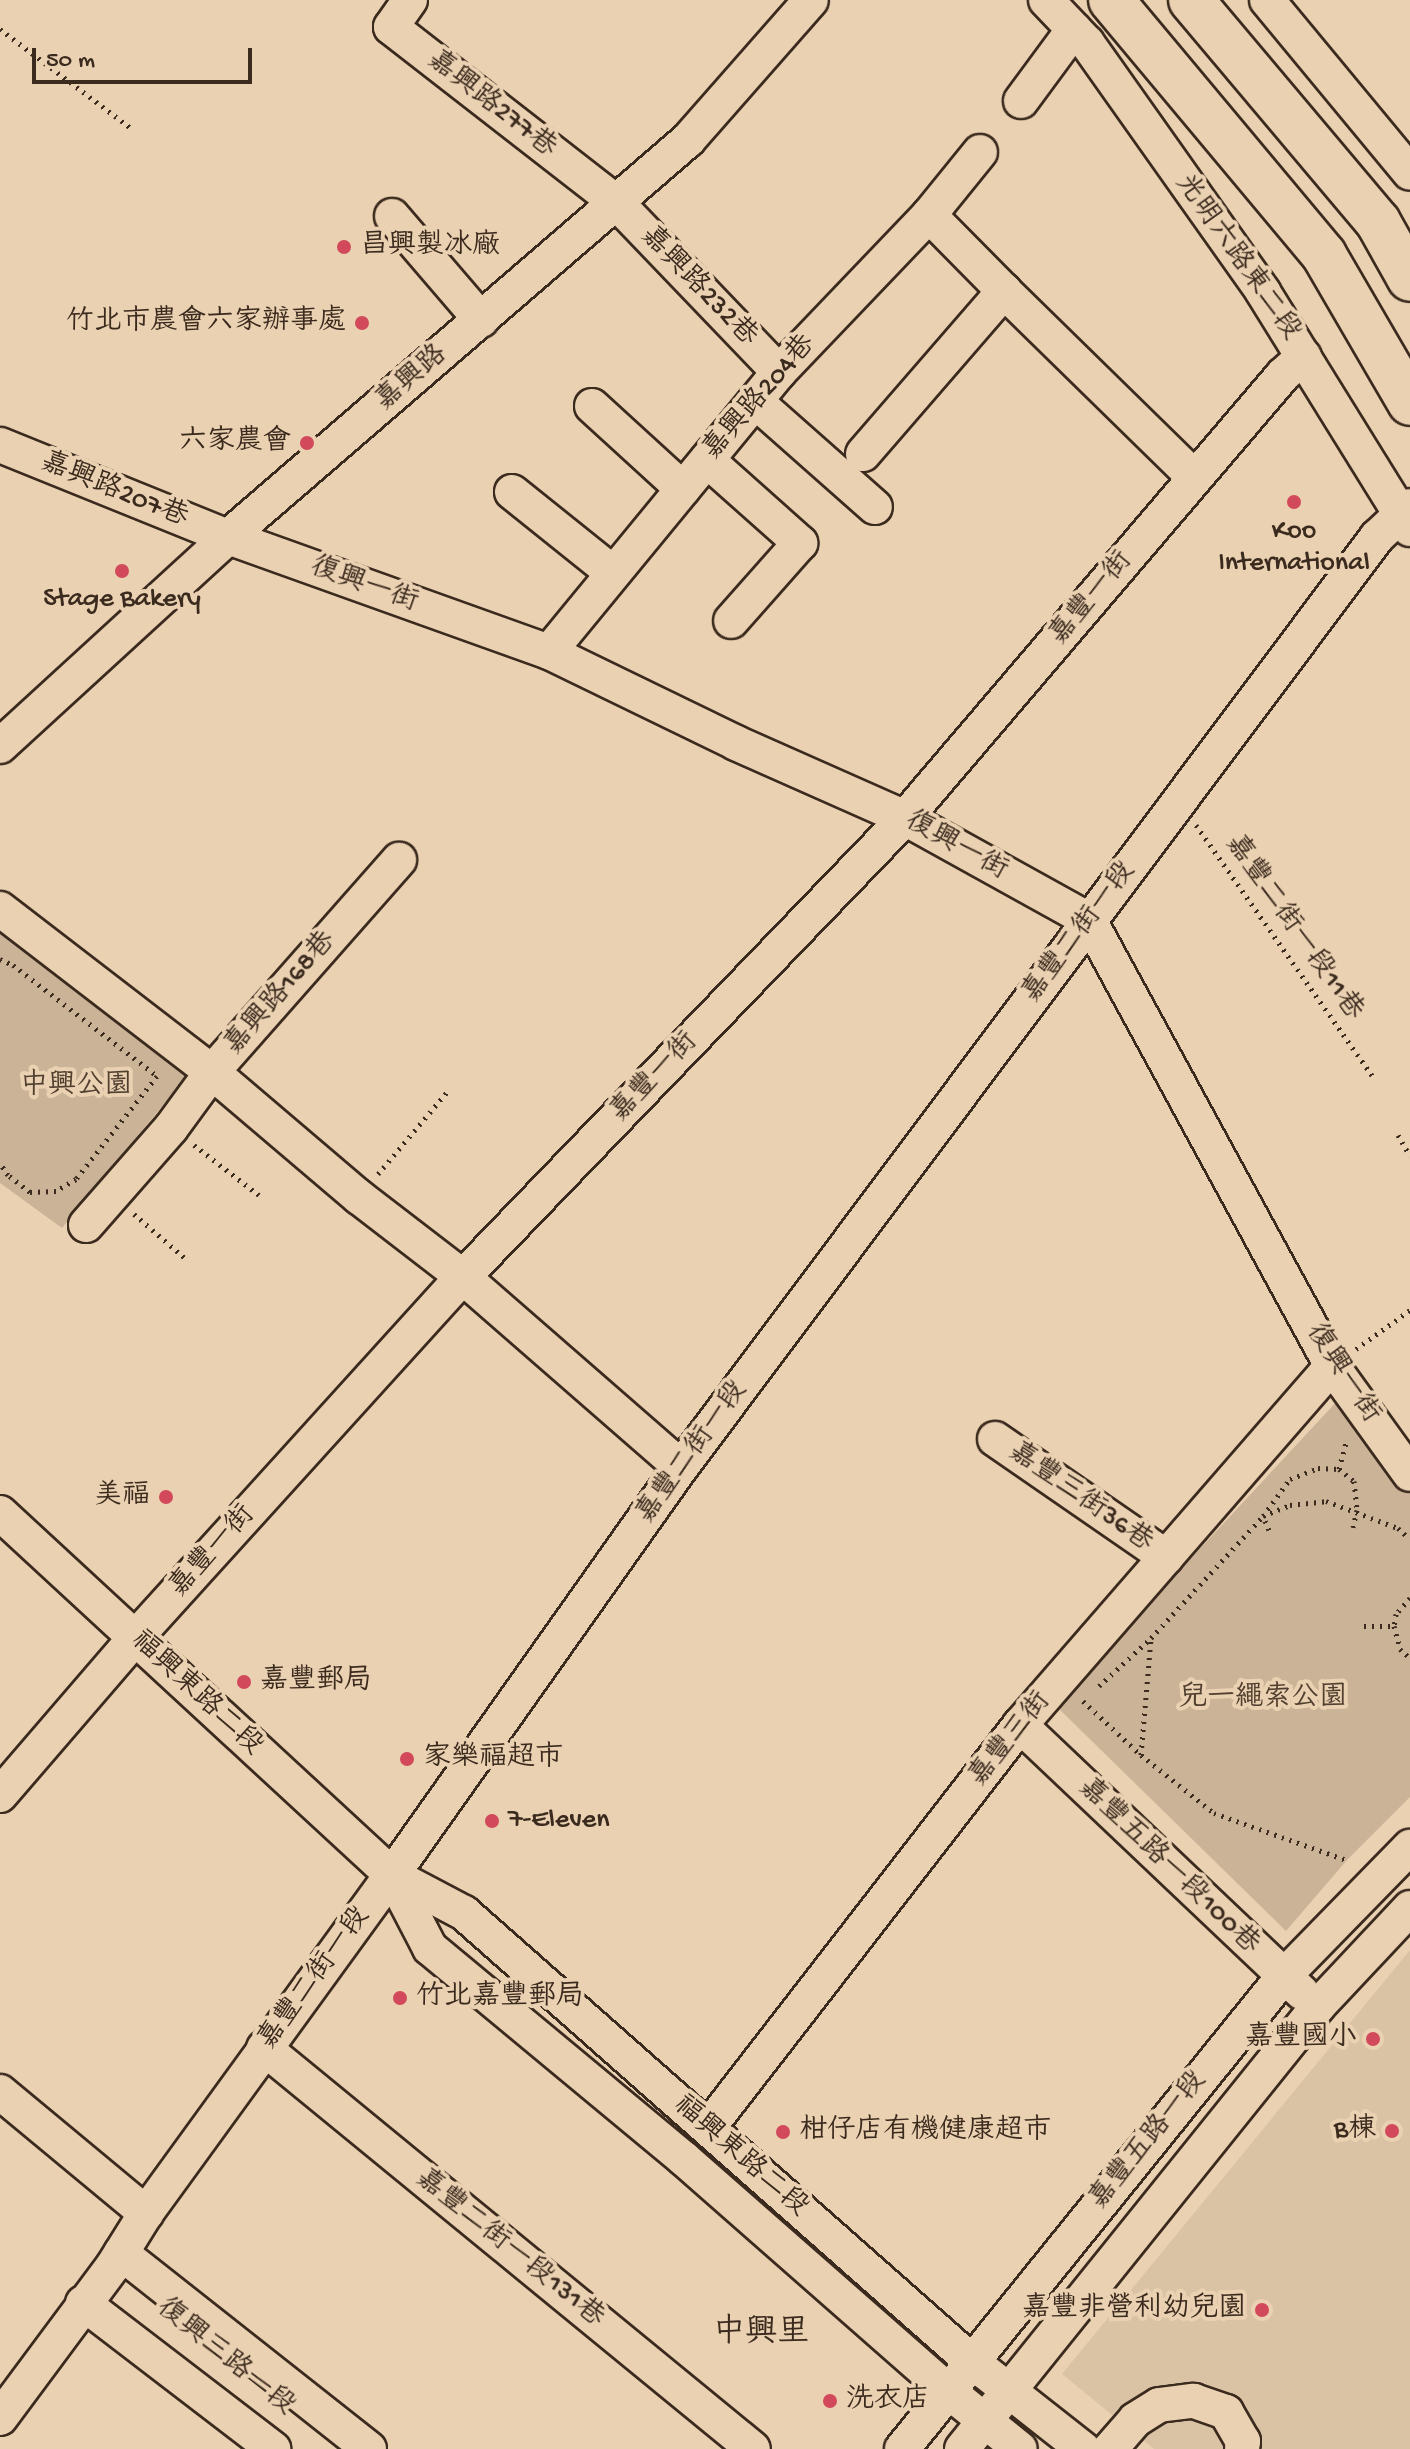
<!DOCTYPE html>
<html>
<head>
<meta charset="utf-8">
<style>
	body { margin:0 }
	#map { position:relative; width:1410px; height:2449px; overflow:hidden; background:#ead1b2; font-family:"Gochi Hand","LXGW WenKai TC",sans-serif }
	div>[style] { position:absolute }
	.built>* { inset:0; background:#dac2a4 }
	.green>* { inset:0; background:#cbb397 }
	.path>* { height:5px; margin-top:-2.5px; transform-origin:0; background:repeating-linear-gradient(90deg,#3b2a1e 0 2px,transparent 0 8px) }
	.roads { filter:drop-shadow(2px 0 #3b2a1e) drop-shadow(-2px 0 #3b2a1e) drop-shadow(0 2px #3b2a1e) drop-shadow(0 -2px #3b2a1e) }
	.minor>* { height:34px; margin:-17px; padding:0 17px; transform-origin:17px; border-radius:17px; background:#ead1b2 }
	.major>* { height:44px; margin:-22px; padding:0 22px; transform-origin:22px; border-radius:22px; background:#ead1b2 }
	.dots>* { width:22px; height:22px; translate:-50% -50%; box-sizing:border-box; border:4px solid #ead1b2; border-radius:50% }
	span { translate:-50% -50%; white-space:nowrap; text-align:center; line-height:1.15; -webkit-text-stroke:8px #ead1b2; paint-order:stroke }
	.street-label { font-size:28px; color:#3b2a1e }
	.poi-label { font-size:28px; color:#3b2a1e }
	.left { translate:0 -50%; text-align:left }
	.right { translate:-100% -50%; text-align:right }
	.park-label { font-size:28px; color:#513f30 }
	.quarter-label { font-size:32px; color:#3b2a1e }
	.scale { position:absolute; left:32px; top:48px; width:220px; height:36px; box-sizing:border-box; border:4px solid #3b2a1e; border-top:0; padding-left:10px; font-size:24px; line-height:28px; white-space:nowrap; color:#3b2a1e; -webkit-text-stroke:6px #ead1b2; paint-order:stroke }
</style>
</head>
<body>
<div id="map">
	<div class="built">
		<i style="clip-path:polygon(1410px 1950px,1410px 2449px,1154px 2449px,1062px 2374px)"></i>
	</div>
	<div class="green">
		<i style="clip-path:polygon(0 931px,187px 1076px,62px 1228px,0 1183px)"></i>
		<i style="clip-path:polygon(1339px 1399px,1410px 1491px,1410px 1797px,1347px 1860px,1286px 1931px,1055px 1705px)"></i>
	</div>
	<div class="path">
		<i style="left:0;top:29px;width:164px;rotate:37.1deg"></i>
		<i style="left:1196px;top:825px;width:309px;rotate:54.9deg"></i>
		<i style="left:0;top:959px;width:14px;rotate:25deg"></i>
		<i style="left:13px;top:965px;width:182px;rotate:37.6deg"></i>
		<i style="left:157px;top:1076px;width:131px;rotate:128.2deg"></i>
		<i style="left:76px;top:1179px;width:23px;rotate:149deg"></i>
		<i style="left:56px;top:1191px;width:26px;rotate:178deg"></i>
		<i style="left:30px;top:1192px;width:28px;rotate:-142deg"></i>
		<i style="left:8px;top:1175px;width:14px;rotate:-124deg"></i>
		<i style="left:1398px;top:1135px;width:24px;rotate:60deg"></i>
		<i style="left:194px;top:1145px;width:82px;rotate:37.6deg"></i>
		<i style="left:378px;top:1174px;width:109px;rotate:-49.9deg"></i>
		<i style="left:134px;top:1214px;width:69px;rotate:40.9deg"></i>
		<i style="left:1356px;top:1349px;width:67px;rotate:-35.8deg"></i>
		<i style="left:1339px;top:1469px;width:28px;rotate:-75deg"></i>
		<i style="left:1269px;top:1530px;width:15px;rotate:-113deg"></i>
		<i style="left:1263px;top:1516px;width:46px;rotate:-53.9deg"></i>
		<i style="left:1290px;top:1479px;width:30px;rotate:-21deg"></i>
		<i style="left:1318px;top:1468px;width:21px;rotate:3deg"></i>
		<i style="left:1339px;top:1469px;width:19px;rotate:39deg"></i>
		<i style="left:1354px;top:1481px;width:29px;rotate:84deg"></i>
		<i style="left:1357px;top:1510px;width:18px;rotate:103deg"></i>
		<i style="left:1410px;top:1598px;width:21px;rotate:131deg"></i>
		<i style="left:1396px;top:1614px;width:12px;rotate:99deg"></i>
		<i style="left:1394px;top:1626px;width:24px;rotate:75deg"></i>
		<i style="left:1400px;top:1649px;width:13px;rotate:42deg"></i>
		<i style="left:1364px;top:1626px;width:30px"></i>
		<i style="left:1099px;top:1686px;width:71px;rotate:-42.7deg"></i>
		<i style="left:1151px;top:1638px;width:166px;rotate:-47.4deg"></i>
		<i style="left:1263px;top:1516px;width:29px;rotate:-22deg"></i>
		<i style="left:1290px;top:1505px;width:36px;rotate:-6deg"></i>
		<i style="left:1326px;top:1501px;width:77px;rotate:20.6deg"></i>
		<i style="left:1398px;top:1528px;width:16px;rotate:43deg"></i>
		<i style="left:1083px;top:1701px;width:79px;rotate:43deg"></i>
		<i style="left:1141px;top:1755px;width:93px;rotate:38.5deg"></i>
		<i style="left:1214px;top:1813px;width:141px;rotate:19.5deg"></i>
		<i style="left:1141px;top:1755px;width:116px;rotate:-85.1deg"></i>
	</div>
	<div class="roads">
		<div class="minor">
			<i style="left:410px;top:0;width:33px;rotate:125deg"></i>
			<i style="left:391px;top:27px;width:286px;rotate:37.9deg"></i>
			<i style="left:617px;top:203px;width:234px;rotate:46.2deg"></i>
			<i style="left:1046px;top:0;width:59px;rotate:46.4deg"></i>
			<i style="left:1087px;top:43px;width:305px;rotate:54.7deg"></i>
			<i style="left:1263px;top:292px;width:279px;rotate:58.2deg"></i>
			<i style="left:1267px;top:0;width:224px;rotate:50.4deg"></i>
			<i style="left:1021px;top:101px;width:89px;rotate:-53.6deg"></i>
			<i style="left:392px;top:216px;width:137px;rotate:49.4deg"></i>
			<i style="left:1004px;top:291px;width:267px;rotate:44.4deg"></i>
			<i style="left:755px;top:401px;width:160px;rotate:41.5deg"></i>
			<i style="left:592px;top:406px;width:123px;rotate:42.4deg"></i>
			<i style="left:0;top:445px;width:246px;rotate:22deg"></i>
			<i style="left:228px;top:537px;width:341px;rotate:19.7deg"></i>
			<i style="left:549px;top:652px;width:208px;rotate:25.9deg"></i>
			<i style="left:736px;top:743px;width:185px;rotate:23.9deg"></i>
			<i style="left:905px;top:818px;width:210px;rotate:29deg"></i>
			<i style="left:1089px;top:920px;width:508px;rotate:61.42deg"></i>
			<i style="left:1332px;top:1366px;width:133px;rotate:54.2deg"></i>
			<i style="left:863px;top:454px;width:216px;rotate:-49.1deg"></i>
			<i style="left:1004px;top:291px;width:107px;rotate:-134.6deg"></i>
			<i style="left:707px;top:460px;width:125px;rotate:41.7deg"></i>
			<i style="left:800px;top:543px;width:104px;rotate:131.5deg"></i>
			<i style="left:512px;top:492px;width:129px;rotate:38.7deg"></i>
			<i style="left:549px;top:652px;width:362px;rotate:-50.6deg"></i>
			<i style="left:779px;top:372px;width:217px;rotate:-46.3deg"></i>
			<i style="left:929px;top:215px;width:81px;rotate:-51deg"></i>
			<i style="left:0;top:746px;width:309px;rotate:-42.5deg"></i>
			<i style="left:228px;top:537px;width:608px;rotate:-40.8deg"></i>
			<i style="left:688px;top:140px;width:186px;rotate:-48.7deg"></i>
			<i style="left:0;top:909px;width:267px;rotate:37.6deg"></i>
			<i style="left:212px;top:1072px;width:193px;rotate:40.4deg"></i>
			<i style="left:359px;top:1197px;width:131px;rotate:37.6deg"></i>
			<i style="left:463px;top:1277px;width:289px;rotate:41.1deg"></i>
			<i style="left:86px;top:1225px;width:129px;rotate:-48.8deg"></i>
			<i style="left:171px;top:1128px;width:69px;rotate:-53.8deg"></i>
			<i style="left:212px;top:1072px;width:283px;rotate:-48.6deg"></i>
			<i style="left:995px;top:1439px;width:208px;rotate:34.6deg"></i>
			<i style="left:0;top:1513px;width:534px;rotate:42.72deg"></i>
			<i style="left:392px;top:1875px;width:81px;rotate:27.8deg"></i>
			<i style="left:464px;top:1913px;width:675px;rotate:41.46deg"></i>
			<i style="left:970px;top:2360px;width:144px;rotate:38.2deg"></i>
			<i style="left:1020px;top:1725px;width:388px;rotate:43.5deg"></i>
			<i style="left:0;top:1795px;width:208px;rotate:-49.3deg"></i>
			<i style="left:136px;top:1637px;width:486px;rotate:-47.8deg"></i>
			<i style="left:463px;top:1277px;width:637px;rotate:-46.08deg"></i>
			<i style="left:905px;top:818px;width:582px;rotate:-49.53deg"></i>
			<i style="left:1283px;top:375px;width:28px;rotate:-42deg"></i>
			<i style="left:392px;top:1875px;width:82px;rotate:62.5deg"></i>
			<i style="left:430px;top:1948px;width:329px;rotate:39.7deg"></i>
			<i style="left:683px;top:2158px;width:353px;rotate:41.3deg"></i>
			<i style="left:948px;top:2391px;width:92px;rotate:38.9deg"></i>
			<i style="left:264px;top:2048px;width:632px;rotate:39.35deg"></i>
			<i style="left:0;top:2092px;width:190px;rotate:39.7deg"></i>
			<i style="left:708px;top:2128px;width:510px;rotate:-52.25deg"></i>
			<i style="left:1020px;top:1725px;width:476px;rotate:-49deg"></i>
			<i style="left:121px;top:2253px;width:316px;rotate:38.3deg"></i>
			<i style="left:83px;top:2303px;width:240px;rotate:37.5deg"></i>
			<i style="left:0;top:2418px;width:189px;rotate:-53.4deg"></i>
			<i style="left:113px;top:2266px;width:62px;rotate:-58.1deg"></i>
			<i style="left:146px;top:2213px;width:418px;rotate:-54deg"></i>
			<i style="left:392px;top:1875px;width:500px;rotate:-54.7deg"></i>
			<i style="left:681px;top:1467px;width:1162px;rotate:-53.19deg"></i>
			<i style="left:1377px;top:537px;width:45px;rotate:-43.2deg"></i>
			<i style="left:902px;top:2449px;width:607px;rotate:-51.09deg"></i>
			<i style="left:1283px;top:1977px;width:182px;rotate:-45.7deg"></i>
			<i style="left:962px;top:2449px;width:570px;rotate:-51.2deg"></i>
			<i style="left:1319px;top:2005px;width:133px;rotate:-46.8deg"></i>
			<i style="left:1110px;top:2449px;width:38px;rotate:-49deg"></i>
			<i style="left:1135px;top:2420px;width:28px;rotate:-32deg"></i>
			<i style="left:1159px;top:2405px;width:35px;rotate:-7deg"></i>
			<i style="left:1194px;top:2401px;width:34px;rotate:19deg"></i>
			<i style="left:1226px;top:2412px;width:34px;rotate:60deg"></i>
			<i style="left:1243px;top:2441px;width:8px;rotate:97deg"></i>
		</div>
		<div class="major">
			<i style="left:1111px;top:0;width:332px;rotate:50.1deg"></i>
			<i style="left:1324px;top:255px;width:171px;rotate:59.8deg"></i>
			<i style="left:1191px;top:0;width:290px;rotate:49.9deg"></i>
			<i style="left:1378px;top:222px;width:65px;rotate:60.7deg"></i>
		</div>
	</div>
	<div class="dots">
		<i style="left:344px;top:247px;background:#d1495b"></i>
		<i style="left:362px;top:323px;background:#d1495b"></i>
		<i style="left:307px;top:443px;background:#d1495b"></i>
		<i style="left:1294px;top:502px;background:#d1495b"></i>
		<i style="left:122px;top:571px;background:#d1495b"></i>
		<i style="left:166px;top:1497px;background:#d1495b"></i>
		<i style="left:244px;top:1682px;background:#d1495b"></i>
		<i style="left:407px;top:1759px;background:#d1495b"></i>
		<i style="left:492px;top:1821px;background:#d1495b"></i>
		<i style="left:400px;top:1998px;background:#d1495b"></i>
		<i style="left:1373px;top:2039px;background:#d1495b"></i>
		<i style="left:1392px;top:2131px;background:#d1495b"></i>
		<i style="left:783px;top:2132px;background:#d1495b"></i>
		<i style="left:1262px;top:2310px;background:#d1495b"></i>
		<i style="left:830px;top:2401px;background:#d1495b"></i>
	</div>
	<div class="street-label">
		<span style="left:491px;top:105px;rotate:38deg">嘉興路277巷</span>
		<span style="left:1237px;top:258px;rotate:55deg">光明六路東二段</span>
		<span style="left:698px;top:287px;rotate:46deg">嘉興路232巷</span>
		<span style="left:412px;top:379px;rotate:-41deg">嘉興路</span>
		<span style="left:760px;top:398px;rotate:-49deg">嘉興路204巷</span>
		<span style="left:114px;top:491px;rotate:22deg">嘉興路207巷</span>
		<span style="left:364px;top:586px;rotate:20deg">復興一街</span>
		<span style="left:1092px;top:599px;rotate:-50deg">嘉豐一街</span>
		<span style="left:956px;top:847px;rotate:29deg">復興一街</span>
		<span style="left:1293px;top:928px;rotate:55deg">嘉豐二街一段11巷</span>
		<span style="left:1080px;top:933px;rotate:-53deg">嘉豐二街一段</span>
		<span style="left:281px;top:994px;rotate:-49deg">嘉興路168巷</span>
		<span style="left:655px;top:1078px;rotate:-46deg">嘉豐一街</span>
		<span style="left:1342px;top:1374px;rotate:57deg">復興一街</span>
		<span style="left:693px;top:1453px;rotate:-54deg">嘉豐二街一段</span>
		<span style="left:1080px;top:1498px;rotate:35deg">嘉豐三街36巷</span>
		<span style="left:213px;top:1552px;rotate:-48deg">嘉豐一街</span>
		<span style="left:196px;top:1694px;rotate:43deg">福興東路二段</span>
		<span style="left:1011px;top:1740px;rotate:-51deg">嘉豐三街</span>
		<span style="left:1168px;top:1867px;rotate:44deg">嘉豐五路一段100巷</span>
		<span style="left:315px;top:1979px;rotate:-54deg">嘉豐二街一段</span>
		<span style="left:1149px;top:2141px;rotate:-51deg">嘉豐五路一段</span>
		<span style="left:740px;top:2157px;rotate:41deg">福興東路二段</span>
		<span style="left:509px;top:2249px;rotate:39deg">嘉豐二街一段131巷</span>
		<span style="left:225px;top:2358px;rotate:39deg">復興三路一段</span>
	</div>
	<div class="poi-label">
		<span class="left" style="left:360px;top:247px">昌興製冰廠</span>
		<span class="right" style="left:346px;top:323px">竹北市農會六家辦事處</span>
		<span class="right" style="left:291px;top:443px">六家農會</span>
		<span style="left:1294px;top:548px">Koo<br>International</span>
		<span style="left:122px;top:600px">Stage Bakery</span>
		<span class="right" style="left:150px;top:1497px">美福</span>
		<span class="left" style="left:260px;top:1682px">嘉豐郵局</span>
		<span class="left" style="left:423px;top:1759px">家樂福超市</span>
		<span class="left" style="left:508px;top:1821px">7-Eleven</span>
		<span class="left" style="left:416px;top:1998px">竹北嘉豐郵局</span>
		<span class="right" style="left:1357px;top:2039px">嘉豐國小</span>
		<span class="right" style="left:1376px;top:2131px">B棟</span>
		<span class="left" style="left:799px;top:2132px">柑仔店有機健康超市</span>
		<span class="right" style="left:1246px;top:2310px">嘉豐非營利幼兒園</span>
		<span class="left" style="left:846px;top:2401px">洗衣店</span>
	</div>
	<div class="park-label">
		<span style="left:76px;top:1087px">中興公園</span>
		<span style="left:1263px;top:1699px">兒一繩索公園</span>
	</div>
	<div class="quarter-label">
		<span style="left:761px;top:2334px">中興里</span>
	</div>
	<div class="scale">50 m</div>
</div>
</body>
</html>
